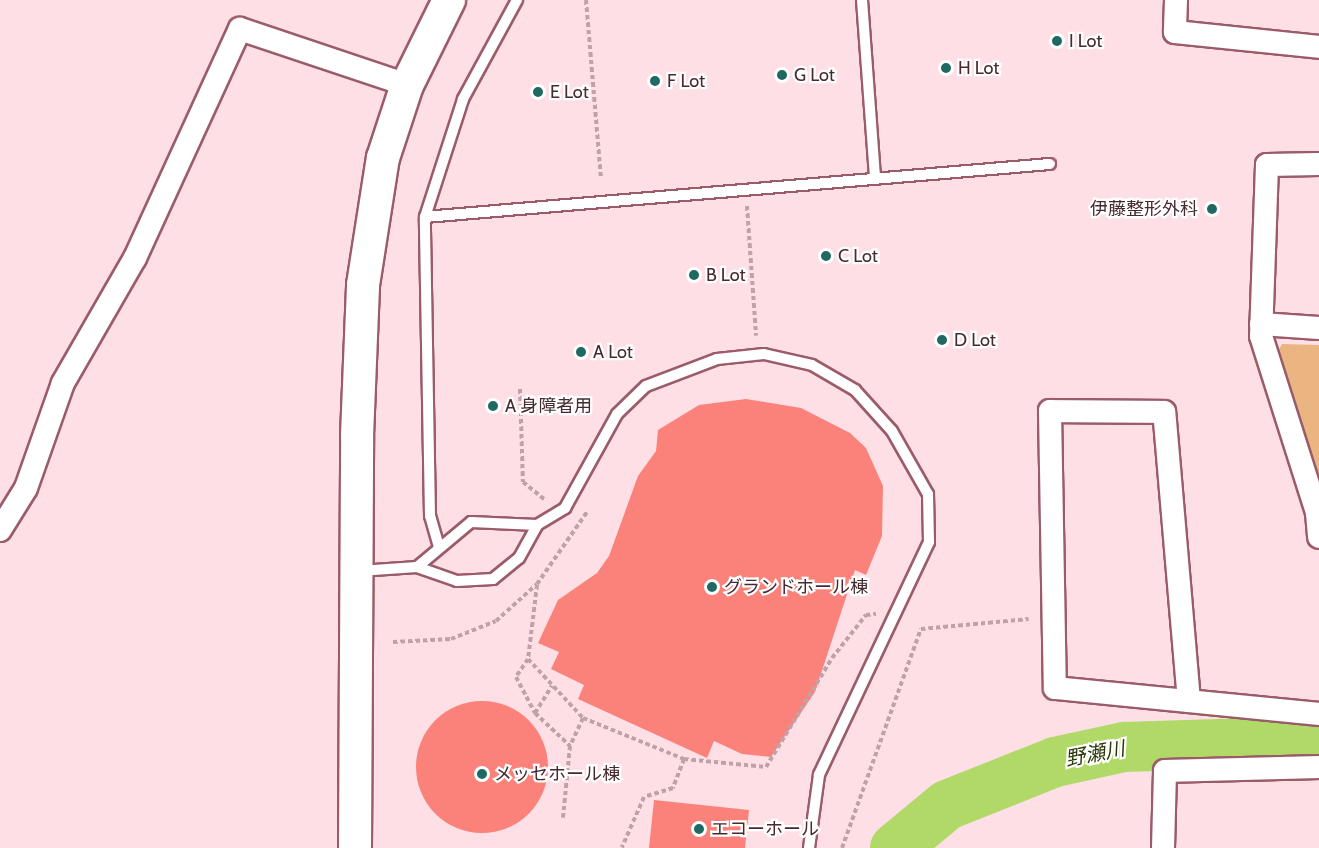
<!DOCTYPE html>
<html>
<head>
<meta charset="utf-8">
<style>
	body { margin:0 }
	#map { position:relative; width:1319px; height:848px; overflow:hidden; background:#fddfe5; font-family:Cabin,"Noto Sans JP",sans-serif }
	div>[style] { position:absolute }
	.green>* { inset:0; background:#eab581 }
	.river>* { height:50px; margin:-25px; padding:0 25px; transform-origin:25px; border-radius:25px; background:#b1d968 }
	.building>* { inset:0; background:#fb827a }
	.round { border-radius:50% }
	.path>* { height:4px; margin-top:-2px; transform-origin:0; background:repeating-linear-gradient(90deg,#bfa2a8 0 4.5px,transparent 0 7.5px) }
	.roads { filter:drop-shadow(2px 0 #9b5c6a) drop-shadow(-2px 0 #9b5c6a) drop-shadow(0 2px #9b5c6a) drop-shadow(0 -2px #9b5c6a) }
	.lane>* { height:10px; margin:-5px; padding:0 5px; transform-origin:5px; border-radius:5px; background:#fff }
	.street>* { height:22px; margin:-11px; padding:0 11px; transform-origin:11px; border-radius:11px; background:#fff }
	.secondary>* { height:32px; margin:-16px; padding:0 16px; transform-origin:16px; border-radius:16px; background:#fff }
	.dots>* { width:16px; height:16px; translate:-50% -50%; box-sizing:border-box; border:3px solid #fff; border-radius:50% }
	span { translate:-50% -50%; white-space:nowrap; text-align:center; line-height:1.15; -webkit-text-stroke:4.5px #fff; paint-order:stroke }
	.poi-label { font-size:18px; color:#452a30 }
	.left { translate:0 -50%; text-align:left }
	.right { translate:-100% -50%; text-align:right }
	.water-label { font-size:20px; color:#2a3909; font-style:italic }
</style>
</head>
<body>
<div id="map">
	<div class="green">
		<i style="clip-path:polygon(1282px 344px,1319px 345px,1319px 491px,1277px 353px)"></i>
	</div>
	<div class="river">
		<i style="left:895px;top:848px;width:67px;rotate:-39.6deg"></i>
		<i style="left:947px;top:805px;width:116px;rotate:-21.7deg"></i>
		<i style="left:1055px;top:762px;width:71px;rotate:-12.3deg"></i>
		<i style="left:1124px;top:747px;width:195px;rotate:-1.8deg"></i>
	</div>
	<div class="building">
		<i style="clip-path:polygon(746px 399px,801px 408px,850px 433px,866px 448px,883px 486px,882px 536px,866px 575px,855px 570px,815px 692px,771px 757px,742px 754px,714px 741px,707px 758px,578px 699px,584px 685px,551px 669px,559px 652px,538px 643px,558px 600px,597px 573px,609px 556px,638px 476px,656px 451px,658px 430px,699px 405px)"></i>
		<i class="round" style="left:416px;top:701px;width:132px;height:132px"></i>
		<i style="clip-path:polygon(654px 800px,749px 810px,745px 848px,649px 848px)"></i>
	</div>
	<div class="path">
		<i style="left:586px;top:0;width:179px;rotate:85.2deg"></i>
		<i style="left:747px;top:206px;width:130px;rotate:86deg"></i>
		<i style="left:520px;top:389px;width:93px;rotate:88.2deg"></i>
		<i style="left:523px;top:482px;width:28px;rotate:39deg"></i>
		<i style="left:537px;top:585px;width:75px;rotate:96.9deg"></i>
		<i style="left:528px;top:659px;width:22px;rotate:124deg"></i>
		<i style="left:516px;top:677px;width:41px;rotate:62.2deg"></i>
		<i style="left:535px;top:713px;width:48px;rotate:43.3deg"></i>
		<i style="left:570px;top:746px;width:72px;rotate:95.6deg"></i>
		<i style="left:393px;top:642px;width:58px;rotate:-3deg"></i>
		<i style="left:451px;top:639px;width:48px;rotate:-21.8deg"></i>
		<i style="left:496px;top:621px;width:55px;rotate:-42.1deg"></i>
		<i style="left:537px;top:584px;width:88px;rotate:-55.2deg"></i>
		<i style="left:528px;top:659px;width:81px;rotate:47deg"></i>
		<i style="left:583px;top:718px;width:31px;rotate:115deg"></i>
		<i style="left:535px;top:713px;width:32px;rotate:-58deg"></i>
		<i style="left:583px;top:718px;width:109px;rotate:22.1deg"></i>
		<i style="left:684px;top:759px;width:31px;rotate:111deg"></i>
		<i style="left:673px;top:788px;width:30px;rotate:163deg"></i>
		<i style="left:644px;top:797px;width:55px;rotate:113.7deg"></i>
		<i style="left:684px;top:759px;width:82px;rotate:5.6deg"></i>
		<i style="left:766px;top:767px;width:127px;rotate:-58.8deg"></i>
		<i style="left:832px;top:658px;width:55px;rotate:-51.7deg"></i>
		<i style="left:866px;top:615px;width:10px;rotate:-6deg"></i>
		<i style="left:842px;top:848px;width:233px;rotate:-70.2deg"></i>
		<i style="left:921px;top:629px;width:108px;rotate:-5.3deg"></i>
	</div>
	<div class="roads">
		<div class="lane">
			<i style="left:862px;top:0;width:178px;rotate:85.8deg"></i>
			<i style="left:425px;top:217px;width:627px;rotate:-4.85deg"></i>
			<i style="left:537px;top:525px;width:33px;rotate:-31deg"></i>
			<i style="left:565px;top:508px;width:107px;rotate:-61deg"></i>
			<i style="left:617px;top:414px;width:40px;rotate:-44deg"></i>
			<i style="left:646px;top:386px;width:76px;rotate:-20.8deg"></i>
			<i style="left:717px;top:359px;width:47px;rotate:-6.1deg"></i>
			<i style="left:764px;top:354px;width:49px;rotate:12.9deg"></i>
			<i style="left:812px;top:365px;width:50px;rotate:30.2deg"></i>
			<i style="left:855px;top:390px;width:55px;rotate:47.9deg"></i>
			<i style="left:892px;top:431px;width:73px;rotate:60.3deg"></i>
			<i style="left:928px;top:494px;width:48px;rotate:88.8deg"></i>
			<i style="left:929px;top:542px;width:258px;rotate:115.3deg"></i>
			<i style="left:819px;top:775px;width:74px;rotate:97.8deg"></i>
			<i style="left:439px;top:547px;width:32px;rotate:-106deg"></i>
			<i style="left:430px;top:516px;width:299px;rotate:-91deg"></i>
			<i style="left:425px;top:217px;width:124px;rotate:-72.1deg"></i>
			<i style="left:463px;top:99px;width:113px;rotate:-61.4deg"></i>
			<i style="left:359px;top:571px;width:58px;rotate:-3.9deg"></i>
			<i style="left:417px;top:567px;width:42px;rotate:19.3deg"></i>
			<i style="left:457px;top:581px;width:36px;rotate:-3deg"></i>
			<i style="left:493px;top:579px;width:33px;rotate:-39deg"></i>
			<i style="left:519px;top:558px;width:38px;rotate:-61deg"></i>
			<i style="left:537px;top:525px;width:66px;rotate:-177.4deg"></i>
			<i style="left:471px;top:522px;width:70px;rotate:140.2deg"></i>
		</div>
		<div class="street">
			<i style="left:1176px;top:0;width:32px;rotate:92deg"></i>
			<i style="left:1175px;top:32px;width:145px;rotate:5.9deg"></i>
			<i style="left:1319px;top:164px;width:52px;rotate:178.9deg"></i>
			<i style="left:1267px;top:165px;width:171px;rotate:92deg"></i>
			<i style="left:1261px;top:336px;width:186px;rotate:72.4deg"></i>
			<i style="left:1317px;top:513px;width:24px;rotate:85deg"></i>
			<i style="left:1261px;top:324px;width:58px;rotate:3.9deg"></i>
			<i style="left:0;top:530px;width:49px;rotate:-58.2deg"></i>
			<i style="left:26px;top:488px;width:111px;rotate:-70.6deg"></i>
			<i style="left:63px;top:383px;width:144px;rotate:-60.1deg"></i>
			<i style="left:135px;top:258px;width:252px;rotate:-65.4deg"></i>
			<i style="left:240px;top:29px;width:176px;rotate:18.5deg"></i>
			<i style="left:1189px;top:701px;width:290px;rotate:-94.9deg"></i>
			<i style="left:1164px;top:412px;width:114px;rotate:-179.5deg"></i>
			<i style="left:1050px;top:411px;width:277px;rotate:89deg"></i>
			<i style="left:1055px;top:688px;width:265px;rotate:5.6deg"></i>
			<i style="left:1163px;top:848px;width:77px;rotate:-88.5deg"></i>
			<i style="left:1165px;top:771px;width:154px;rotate:-1.5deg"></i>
		</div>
		<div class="secondary">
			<i style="left:355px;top:848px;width:412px;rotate:-89.7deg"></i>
			<i style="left:357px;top:436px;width:151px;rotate:-87.7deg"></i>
			<i style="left:363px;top:285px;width:129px;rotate:-81.1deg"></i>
			<i style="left:383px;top:158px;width:77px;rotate:-71.8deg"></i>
			<i style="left:407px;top:85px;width:95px;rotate:-63.7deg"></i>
		</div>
	</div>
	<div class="dots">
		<i style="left:1057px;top:41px;background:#1f6962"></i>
		<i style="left:946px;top:68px;background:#1f6962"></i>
		<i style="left:782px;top:75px;background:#1f6962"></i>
		<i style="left:655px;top:81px;background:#1f6962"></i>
		<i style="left:538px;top:92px;background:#1f6962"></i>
		<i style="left:1212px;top:209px;background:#1f6962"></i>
		<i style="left:826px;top:256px;background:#1f6962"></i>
		<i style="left:694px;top:275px;background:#1f6962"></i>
		<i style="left:942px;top:340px;background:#1f6962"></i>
		<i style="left:581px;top:352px;background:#1f6962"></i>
		<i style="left:493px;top:406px;background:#1f6962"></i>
		<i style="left:712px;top:587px;background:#1f6962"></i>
		<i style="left:482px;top:774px;background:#1f6962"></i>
		<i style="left:699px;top:829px;background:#1f6962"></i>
	</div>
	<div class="poi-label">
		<span class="left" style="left:1069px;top:41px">I Lot</span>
		<span class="left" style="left:958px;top:68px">H Lot</span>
		<span class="left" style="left:794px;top:75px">G Lot</span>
		<span class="left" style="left:667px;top:81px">F Lot</span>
		<span class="left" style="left:550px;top:92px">E Lot</span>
		<span class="right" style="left:1198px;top:209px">伊藤整形外科</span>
		<span class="left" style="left:838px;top:256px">C Lot</span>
		<span class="left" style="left:706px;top:275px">B Lot</span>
		<span class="left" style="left:954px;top:340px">D Lot</span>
		<span class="left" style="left:593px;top:352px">A Lot</span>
		<span class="left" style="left:505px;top:406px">A 身障者用</span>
		<span class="left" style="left:724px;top:587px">グランドホール棟</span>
		<span class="left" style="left:494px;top:774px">メッセホール棟</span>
		<span class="left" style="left:711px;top:829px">エコーホール</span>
	</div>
	<div class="water-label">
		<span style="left:1095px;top:754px;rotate:-11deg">野瀬川</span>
	</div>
</div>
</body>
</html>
